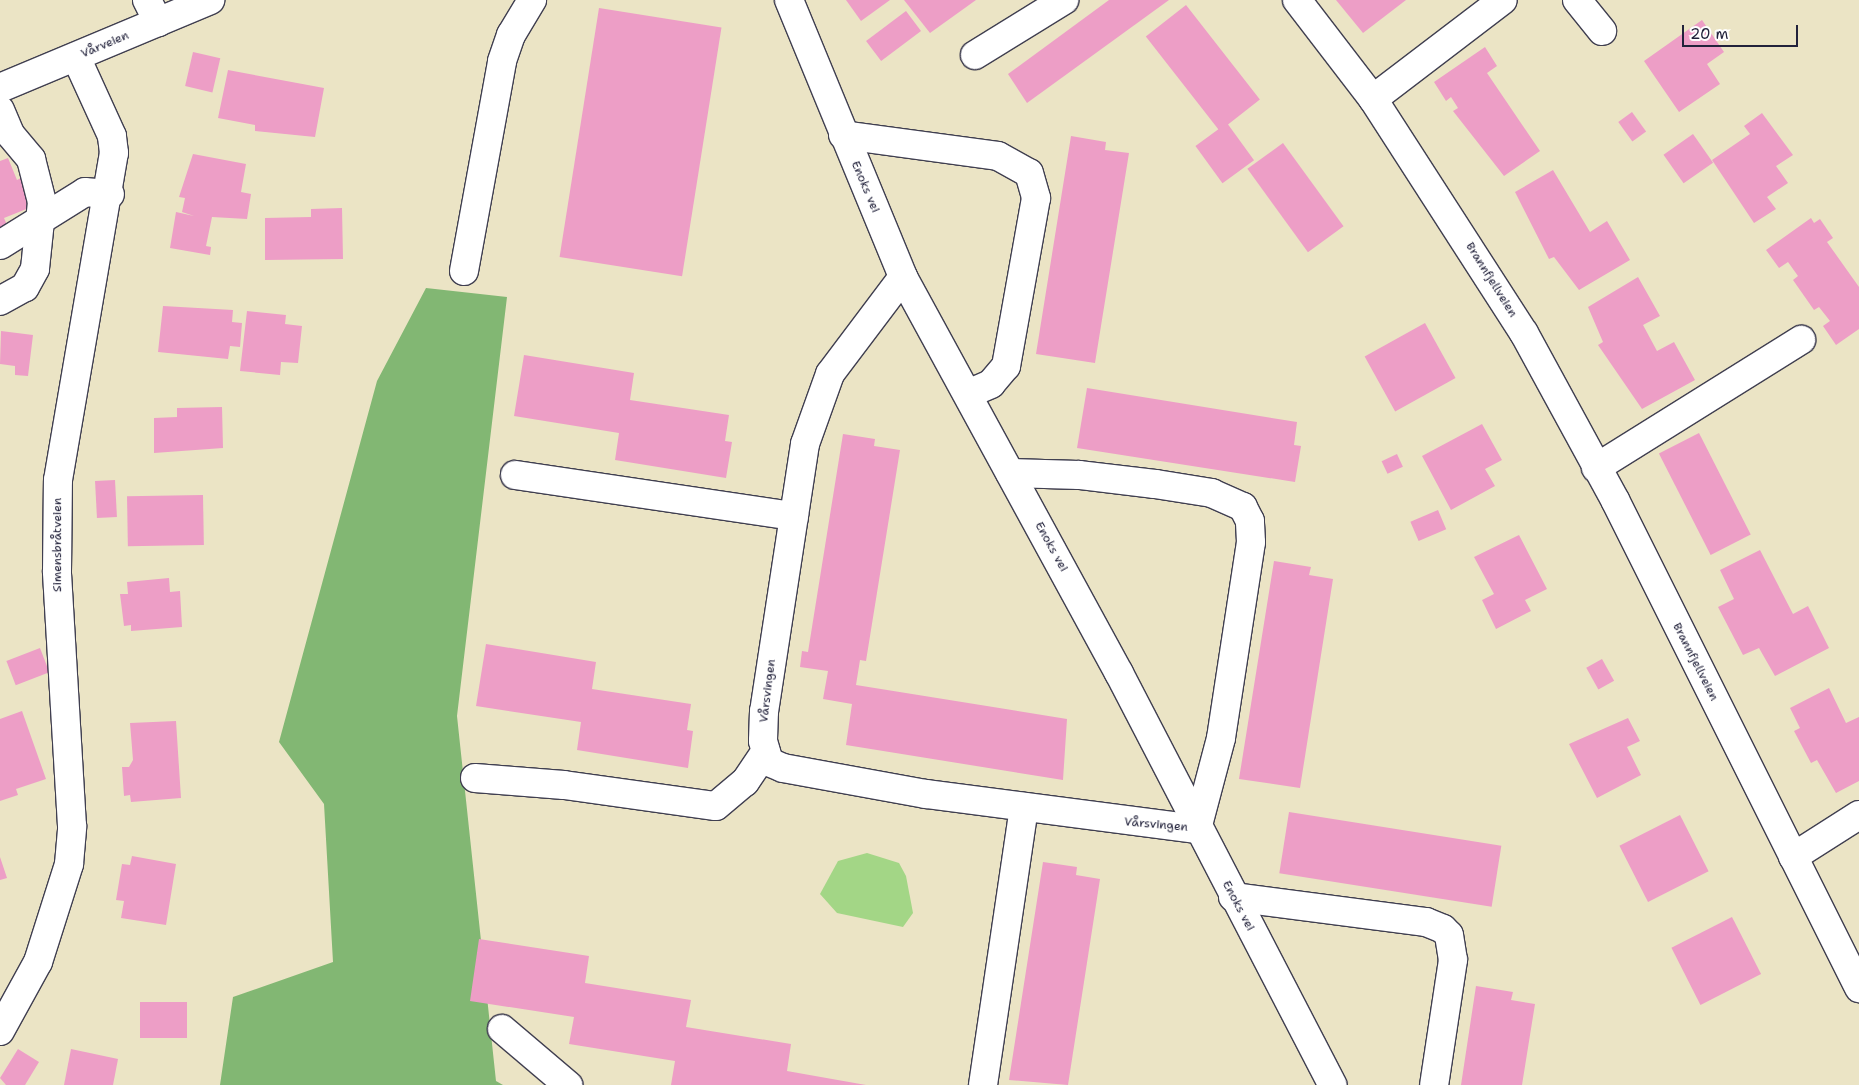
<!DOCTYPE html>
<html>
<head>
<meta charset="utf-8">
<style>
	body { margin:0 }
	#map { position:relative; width:1859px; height:1085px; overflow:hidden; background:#ebe4c5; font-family:"Shantell Sans",sans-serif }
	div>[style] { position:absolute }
	.green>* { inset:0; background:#a3d686 }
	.forest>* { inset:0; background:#82b773 }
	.building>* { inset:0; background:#ed9ec6; transform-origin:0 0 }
	.roads { filter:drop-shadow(1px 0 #403f50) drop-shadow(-1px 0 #403f50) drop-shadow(0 1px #403f50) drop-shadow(0 -1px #403f50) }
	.minor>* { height:28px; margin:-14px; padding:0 14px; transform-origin:14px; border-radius:14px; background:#fff }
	span { translate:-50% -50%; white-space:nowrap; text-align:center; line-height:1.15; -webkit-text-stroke:4.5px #fff; paint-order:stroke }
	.street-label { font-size:12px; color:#22223b }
	.scale { position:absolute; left:1682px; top:25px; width:116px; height:22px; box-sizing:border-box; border:2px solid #22223b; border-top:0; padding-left:6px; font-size:15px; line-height:18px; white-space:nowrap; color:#22223b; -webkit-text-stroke:4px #fff; paint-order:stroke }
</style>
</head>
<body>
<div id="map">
	<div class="green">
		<i style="clip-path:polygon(867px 853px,899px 863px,906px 876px,913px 913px,903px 927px,837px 913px,820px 894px,838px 861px)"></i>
	</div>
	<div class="forest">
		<i style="clip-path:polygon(426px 288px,507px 297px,457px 716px,496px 1081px,503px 1085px,220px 1085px,233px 997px,333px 962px,324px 804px,279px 742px,377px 381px)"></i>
	</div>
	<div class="building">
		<i style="clip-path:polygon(846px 0,890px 0,861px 21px)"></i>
		<i style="clip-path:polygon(904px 0,976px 0,930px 33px)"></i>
		<i style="clip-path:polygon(1109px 0,1169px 0,1027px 103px,1008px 74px)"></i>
		<i style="clip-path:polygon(1336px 0,1406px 0,1363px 33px)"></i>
		<i style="left:1186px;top:5px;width:120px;height:51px;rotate:52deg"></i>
		<i style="left:599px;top:8px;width:124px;height:252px;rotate:9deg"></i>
		<i style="left:906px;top:11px;width:25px;height:50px;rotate:53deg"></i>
		<i style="clip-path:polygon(1702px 20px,1724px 52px,1707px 64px,1720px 84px,1679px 112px,1644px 61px)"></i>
		<i style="clip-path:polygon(1485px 47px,1497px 66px,1487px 73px,1540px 151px,1504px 176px,1453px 111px,1458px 108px,1451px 97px,1446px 101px,1434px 82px)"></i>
		<i style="left:193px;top:52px;width:28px;height:35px;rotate:13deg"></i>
		<i style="clip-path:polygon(228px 70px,324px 88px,315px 137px,255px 131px,255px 125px,218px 118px)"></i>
		<i style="left:1632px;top:112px;width:24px;height:17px;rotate:54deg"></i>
		<i style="clip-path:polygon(1762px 113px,1793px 155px,1776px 166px,1788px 183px,1767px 197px,1776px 209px,1754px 223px,1712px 160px,1750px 134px,1744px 126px)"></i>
		<i style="left:1227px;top:123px;width:46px;height:39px;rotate:54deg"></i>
		<i style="left:1693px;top:134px;width:35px;height:36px;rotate:55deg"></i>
		<i style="clip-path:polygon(1071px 136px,1106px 142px,1105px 150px,1129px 153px,1095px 363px,1036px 354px)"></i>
		<i style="left:1283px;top:143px;width:103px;height:44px;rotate:54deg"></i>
		<i style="clip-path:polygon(193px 154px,246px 164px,241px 192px,251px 194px,247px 219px,212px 217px,206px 246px,211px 247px,210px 255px,170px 248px,176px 212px,194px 216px,182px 212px,185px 198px,179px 197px)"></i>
		<i style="clip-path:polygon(8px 158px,17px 180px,27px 175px,29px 208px,4px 218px,10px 232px,0 236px,0 161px)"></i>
		<i style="clip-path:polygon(1553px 170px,1590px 232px,1607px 221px,1630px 260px,1579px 290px,1554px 257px,1549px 259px,1515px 192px)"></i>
		<i style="clip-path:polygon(342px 208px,343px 259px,265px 260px,265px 218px,311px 217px,311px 209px)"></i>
		<i style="clip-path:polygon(1811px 218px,1814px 223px,1820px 219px,1833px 238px,1827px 242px,1859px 287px,1859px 329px,1836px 345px,1823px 326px,1830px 321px,1819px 307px,1814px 310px,1793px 280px,1798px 276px,1788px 262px,1779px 268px,1766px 250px)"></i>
		<i style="clip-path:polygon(1638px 277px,1660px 316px,1643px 325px,1657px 351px,1674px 342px,1695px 380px,1642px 409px,1598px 345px,1603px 342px,1588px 307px)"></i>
		<i style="clip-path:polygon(163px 306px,233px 310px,232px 322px,242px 323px,240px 347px,230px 346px,228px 359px,158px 352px)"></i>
		<i style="clip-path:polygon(247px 311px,286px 315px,285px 324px,302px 326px,298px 363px,281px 362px,280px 375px,240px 371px)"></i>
		<i style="left:1425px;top:323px;width:63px;height:69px;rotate:61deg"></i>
		<i style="clip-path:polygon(1px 331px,33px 335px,28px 376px,15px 375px,15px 366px,0 364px)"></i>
		<i style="clip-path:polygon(524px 355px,634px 373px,630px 400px,729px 415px,725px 441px,732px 442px,726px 478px,615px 460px,619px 433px,514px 416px)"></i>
		<i style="clip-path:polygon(1087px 388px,1297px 422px,1294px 445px,1301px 446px,1295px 482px,1077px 448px)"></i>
		<i style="clip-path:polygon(222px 407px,223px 448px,154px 453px,154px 418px,177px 417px,177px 408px)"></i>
		<i style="clip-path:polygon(1482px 424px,1502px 460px,1485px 469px,1495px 486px,1451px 510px,1422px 456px)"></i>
		<i style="left:1699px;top:433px;width:114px;height:45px;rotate:63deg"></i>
		<i style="clip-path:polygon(843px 434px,875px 439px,874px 446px,900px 450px,866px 661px,860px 660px,856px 685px,1067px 719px,1063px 780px,846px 745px,852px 704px,823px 699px,828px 671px,800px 667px,802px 651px,808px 652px)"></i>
		<i style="left:1397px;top:454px;width:14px;height:17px;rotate:65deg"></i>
		<i style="left:115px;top:480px;width:37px;height:20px;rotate:87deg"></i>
		<i style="left:203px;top:495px;width:50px;height:76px;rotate:89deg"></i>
		<i style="left:1438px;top:510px;width:21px;height:30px;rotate:67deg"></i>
		<i style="clip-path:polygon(1519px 535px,1547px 589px,1525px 600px,1531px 611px,1496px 629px,1482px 600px,1494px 594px,1474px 557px)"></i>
		<i style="clip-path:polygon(1760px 550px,1793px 614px,1808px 606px,1829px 648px,1775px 676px,1759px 648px,1743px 655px,1718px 607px,1734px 599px,1720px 570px)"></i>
		<i style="clip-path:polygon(1274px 561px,1311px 567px,1309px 575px,1333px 579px,1300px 788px,1239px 779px)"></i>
		<i style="clip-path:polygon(169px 578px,170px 592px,180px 591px,182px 627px,131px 631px,131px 625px,124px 626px,120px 594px,128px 594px,127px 582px)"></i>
		<i style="clip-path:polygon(486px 644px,596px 662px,592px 689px,691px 704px,687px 730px,693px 731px,688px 768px,577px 750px,581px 722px,476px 706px)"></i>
		<i style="left:40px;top:648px;width:26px;height:36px;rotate:69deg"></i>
		<i style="left:1602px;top:659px;width:25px;height:18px;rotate:61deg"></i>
		<i style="clip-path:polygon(1829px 688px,1846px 723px,1859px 717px,1859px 781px,1836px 793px,1817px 760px,1811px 763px,1794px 731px,1800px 728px,1790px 708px)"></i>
		<i style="clip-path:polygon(22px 711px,46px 779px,16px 789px,18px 795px,0 801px,0 719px)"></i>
		<i style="clip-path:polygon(1628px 718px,1640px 741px,1627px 747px,1641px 775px,1597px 798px,1569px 744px)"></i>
		<i style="clip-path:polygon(176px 721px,181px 798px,131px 802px,130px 795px,124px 796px,122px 767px,129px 767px,133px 760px,130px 723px)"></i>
		<i style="left:1289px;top:812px;width:215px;height:62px;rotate:9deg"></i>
		<i style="left:1680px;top:815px;width:63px;height:68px;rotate:63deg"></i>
		<i style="clip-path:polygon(132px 856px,176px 864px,166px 925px,121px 918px,124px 901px,116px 900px,122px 864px,130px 865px)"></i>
		<i style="clip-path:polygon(0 857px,7px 878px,0 880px)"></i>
		<i style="clip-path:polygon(1043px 862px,1077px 867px,1076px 875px,1100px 879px,1068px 1085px,1009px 1080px)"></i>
		<i style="left:1732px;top:917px;width:64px;height:68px;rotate:63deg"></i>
		<i style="clip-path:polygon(479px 939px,589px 956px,585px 983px,691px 1000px,686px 1027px,791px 1044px,787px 1071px,866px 1085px,671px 1085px,675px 1061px,569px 1044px,574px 1017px,470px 1001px)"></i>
		<i style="clip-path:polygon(1476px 986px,1513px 992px,1511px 1000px,1535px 1004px,1522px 1085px,1461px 1085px)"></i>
		<i style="left:187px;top:1002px;width:36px;height:47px;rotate:90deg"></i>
		<i style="clip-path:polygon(18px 1049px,39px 1062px,25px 1085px,6px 1085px,0 1078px)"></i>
		<i style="clip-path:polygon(71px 1049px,118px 1059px,113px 1085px,64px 1085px)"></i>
	</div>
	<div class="roads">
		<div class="minor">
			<i style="left:147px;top:0;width:25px;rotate:63deg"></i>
			<i style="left:789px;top:0;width:300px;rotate:67.6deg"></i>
			<i style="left:903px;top:277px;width:451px;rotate:61.4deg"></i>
			<i style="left:1119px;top:673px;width:464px;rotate:62.6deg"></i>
			<i style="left:1297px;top:0;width:125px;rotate:52.5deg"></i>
			<i style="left:1373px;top:99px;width:278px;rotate:57.2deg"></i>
			<i style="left:1524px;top:333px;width:190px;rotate:61.4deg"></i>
			<i style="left:1615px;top:500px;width:546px;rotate:63.43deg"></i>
			<i style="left:1577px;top:0;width:40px;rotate:51deg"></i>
			<i style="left:975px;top:55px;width:105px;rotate:-31.7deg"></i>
			<i style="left:0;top:88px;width:228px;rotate:-22.7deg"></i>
			<i style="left:1373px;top:99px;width:163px;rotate:-37.3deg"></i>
			<i style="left:0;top:110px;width:26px;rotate:67deg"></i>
			<i style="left:10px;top:134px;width:33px;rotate:50deg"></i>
			<i style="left:31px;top:159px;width:44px;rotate:75.7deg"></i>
			<i style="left:42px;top:202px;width:67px;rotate:96deg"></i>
			<i style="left:35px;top:269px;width:21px;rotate:119deg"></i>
			<i style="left:25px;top:287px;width:29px;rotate:151deg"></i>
			<i style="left:843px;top:135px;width:156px;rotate:7.7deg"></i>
			<i style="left:998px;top:156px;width:35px;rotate:29deg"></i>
			<i style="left:1029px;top:173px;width:26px;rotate:74deg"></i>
			<i style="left:1036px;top:198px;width:171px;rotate:100.1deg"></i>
			<i style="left:1006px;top:366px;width:23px;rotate:130deg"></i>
			<i style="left:991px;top:384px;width:25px;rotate:157deg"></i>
			<i style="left:0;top:245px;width:100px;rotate:-31.9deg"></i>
			<i style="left:85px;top:192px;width:25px;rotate:5deg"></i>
			<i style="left:464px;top:271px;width:213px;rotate:-79.7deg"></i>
			<i style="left:502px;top:61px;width:28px;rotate:-71deg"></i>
			<i style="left:511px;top:35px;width:41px;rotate:-59deg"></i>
			<i style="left:903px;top:277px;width:121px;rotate:127deg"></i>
			<i style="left:830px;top:374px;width:74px;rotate:109.7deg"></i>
			<i style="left:805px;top:444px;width:270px;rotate:98.7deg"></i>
			<i style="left:764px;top:711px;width:30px;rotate:92deg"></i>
			<i style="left:763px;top:741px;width:22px;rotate:74deg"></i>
			<i style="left:769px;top:762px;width:15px;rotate:23deg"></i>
			<i style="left:783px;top:768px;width:145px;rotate:10.3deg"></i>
			<i style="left:926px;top:794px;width:273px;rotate:7.4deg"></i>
			<i style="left:1197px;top:829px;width:94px;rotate:-75.2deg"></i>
			<i style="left:1221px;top:738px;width:198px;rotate:-81.3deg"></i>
			<i style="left:1251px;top:542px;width:21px;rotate:-93deg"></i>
			<i style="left:1250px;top:521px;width:16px;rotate:-117deg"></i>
			<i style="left:1243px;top:507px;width:34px;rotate:-156deg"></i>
			<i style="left:1212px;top:493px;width:58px;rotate:-171deg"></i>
			<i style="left:1155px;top:484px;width:77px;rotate:-173.2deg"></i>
			<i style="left:1079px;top:475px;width:69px;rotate:-178.3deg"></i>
			<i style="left:1596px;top:468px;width:242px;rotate:-32deg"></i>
			<i style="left:515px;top:475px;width:282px;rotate:8.4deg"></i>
			<i style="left:475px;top:778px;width:89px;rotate:4.5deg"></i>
			<i style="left:564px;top:785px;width:153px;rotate:7.9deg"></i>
			<i style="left:716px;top:806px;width:38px;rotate:-40deg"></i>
			<i style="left:745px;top:782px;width:37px;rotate:-56deg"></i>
			<i style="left:1793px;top:857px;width:78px;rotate:-32.5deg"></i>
			<i style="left:1233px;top:897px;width:195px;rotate:7.4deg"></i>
			<i style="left:1426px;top:922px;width:18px;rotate:22deg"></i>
			<i style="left:1443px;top:929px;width:8px;rotate:45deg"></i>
			<i style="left:1449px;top:935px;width:25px;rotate:81deg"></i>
			<i style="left:1453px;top:960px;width:126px;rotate:98.6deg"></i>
			<i style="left:502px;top:1029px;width:87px;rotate:40.3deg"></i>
			<i style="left:0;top:1031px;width:79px;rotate:-61.2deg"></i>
			<i style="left:38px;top:962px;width:103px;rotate:-72.4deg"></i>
			<i style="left:69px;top:864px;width:38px;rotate:-85deg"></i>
			<i style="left:72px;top:826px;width:255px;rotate:-93.4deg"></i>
			<i style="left:57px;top:571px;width:91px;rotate:-89.4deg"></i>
			<i style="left:58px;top:480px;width:332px;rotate:-80.3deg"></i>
			<i style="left:114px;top:153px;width:17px;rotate:-97deg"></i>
			<i style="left:112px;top:136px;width:87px;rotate:-114.5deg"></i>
			<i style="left:983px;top:1085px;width:281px;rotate:-81.6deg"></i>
		</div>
	</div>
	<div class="street-label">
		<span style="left:105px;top:45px;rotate:-23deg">Vårveien</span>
		<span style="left:865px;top:187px;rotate:67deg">Enoks vei</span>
		<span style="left:1491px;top:280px;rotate:58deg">Brannfjellveien</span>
		<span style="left:58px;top:545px;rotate:-90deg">Simensbråtveien</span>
		<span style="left:1051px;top:547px;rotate:61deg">Enoks vei</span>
		<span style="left:1695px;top:662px;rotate:63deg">Brannfjellveien</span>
		<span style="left:768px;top:691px;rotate:-83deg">Vårsvingen</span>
		<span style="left:1156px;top:825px;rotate:5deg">Vårsvingen</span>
		<span style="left:1238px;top:906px;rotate:62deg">Enoks vei</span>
	</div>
	<div class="scale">20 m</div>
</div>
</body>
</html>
